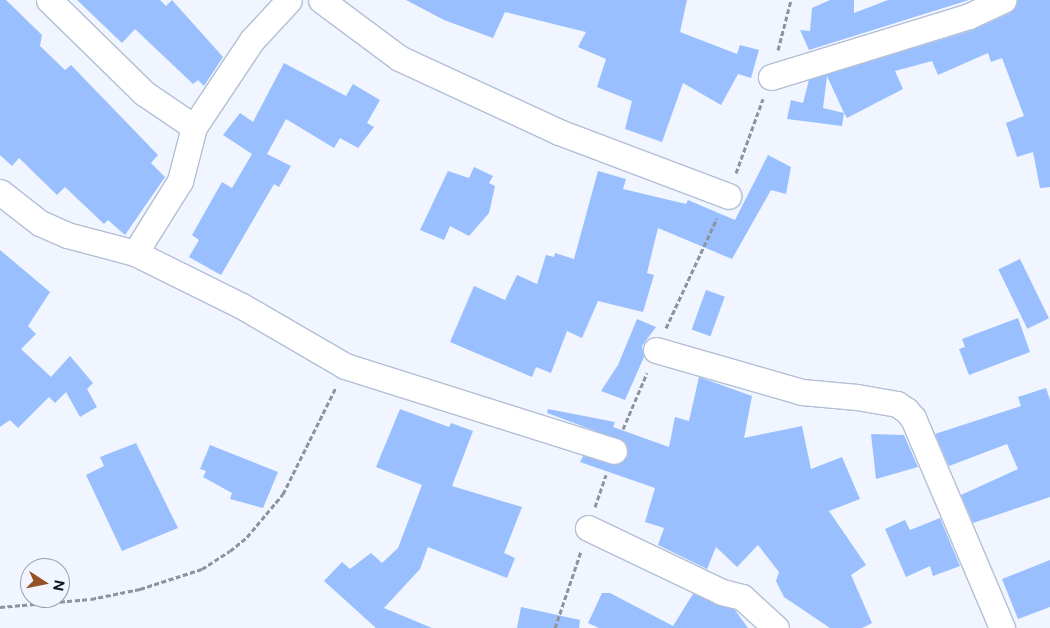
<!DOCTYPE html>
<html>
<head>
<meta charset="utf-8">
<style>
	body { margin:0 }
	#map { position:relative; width:1050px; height:628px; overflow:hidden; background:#f0f5ff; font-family:"Public Sans",sans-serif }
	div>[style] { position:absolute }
	.building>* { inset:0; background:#99bffe; transform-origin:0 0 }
	.path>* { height:3px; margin-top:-1.5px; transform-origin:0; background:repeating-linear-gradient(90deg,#8e939d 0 5px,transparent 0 7.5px) }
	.roads { filter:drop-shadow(1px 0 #b2bfd5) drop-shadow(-1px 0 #b2bfd5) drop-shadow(0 1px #b2bfd5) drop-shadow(0 -1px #b2bfd5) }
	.street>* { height:25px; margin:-12.5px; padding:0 12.5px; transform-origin:12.5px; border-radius:12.5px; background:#fff }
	span { translate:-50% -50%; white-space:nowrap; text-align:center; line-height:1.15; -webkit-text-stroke:4px #f0f5ff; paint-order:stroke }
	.north { position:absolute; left:20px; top:558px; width:50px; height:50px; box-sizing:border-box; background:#f0f5ff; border:1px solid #989da6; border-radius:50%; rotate:101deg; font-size:14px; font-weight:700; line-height:20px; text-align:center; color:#131820 }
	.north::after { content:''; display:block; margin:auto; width:18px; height:22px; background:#955125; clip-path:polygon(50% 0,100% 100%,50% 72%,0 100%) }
</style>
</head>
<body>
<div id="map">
	<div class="building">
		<i style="clip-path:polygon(0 0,6px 0,42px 35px,40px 46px,65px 70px,71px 65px,158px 155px,151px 163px,165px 177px,125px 235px,108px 220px,104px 224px,65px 187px,57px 195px,19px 158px,12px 166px,0 155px)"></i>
		<i style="clip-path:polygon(77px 0,160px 0,166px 6px,172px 0,223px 57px,204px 86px,198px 80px,193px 84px,135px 29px,122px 43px)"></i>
		<i style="clip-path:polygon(406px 0,687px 0,680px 32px,737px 54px,740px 45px,759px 50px,751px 78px,738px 74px,721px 105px,683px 83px,662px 142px,625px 129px,632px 101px,597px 87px,606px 59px,578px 47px,586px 32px,505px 12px,493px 38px,444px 20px)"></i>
		<i style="clip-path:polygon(830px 0,854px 0,854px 13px,888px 0,969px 0,809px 50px,800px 30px,810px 31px,812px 8px)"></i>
		<i style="clip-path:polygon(evenodd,1017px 0,1050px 0,1050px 187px,1040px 188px,1033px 152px,1017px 157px,1006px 123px,1024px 116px,1002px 58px,991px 62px,988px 53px,938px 75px,932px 61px,895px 71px,903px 89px,847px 118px,844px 113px,842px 126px,787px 119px,791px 100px,803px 103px,809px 80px,973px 30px,1010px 13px,1017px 0,827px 76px,844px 113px,823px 108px,827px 76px)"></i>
		<i style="clip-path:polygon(284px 63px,346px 96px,353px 84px,380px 100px,367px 123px,374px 127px,358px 148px,340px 138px,334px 148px,286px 119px,267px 154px,291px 166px,279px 187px,274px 184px,221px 275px,189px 257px,199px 240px,192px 235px,222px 182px,232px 188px,252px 154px,223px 135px,240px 113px,253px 122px)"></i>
		<i style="clip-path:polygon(768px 155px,791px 167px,786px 194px,771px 190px,732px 259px,658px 228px,647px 273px,654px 275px,643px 312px,598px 301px,582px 338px,567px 331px,551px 373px,536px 367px,532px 377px,450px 342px,474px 286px,505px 300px,517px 275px,537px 284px,546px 255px,554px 257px,555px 253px,574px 259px,598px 171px,626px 179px,623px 189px,686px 204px,688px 200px,735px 220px)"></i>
		<i style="clip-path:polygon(474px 167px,493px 176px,489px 183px,495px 186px,489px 213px,469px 236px,450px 226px,444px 240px,420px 230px,448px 171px,469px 178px)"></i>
		<i style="clip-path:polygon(0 250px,50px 292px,28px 326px,36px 334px,21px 349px,51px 377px,70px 356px,93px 383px,87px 389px,97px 407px,80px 417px,66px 392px,55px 403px,49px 397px,18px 428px,10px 420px,0 427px)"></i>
		<i style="left:1020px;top:259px;width:66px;height:24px;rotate:64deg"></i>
		<i style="left:706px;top:290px;width:20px;height:42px;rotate:20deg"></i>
		<i style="clip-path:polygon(1018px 318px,1030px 352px,969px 375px,959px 349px,965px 347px,962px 339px)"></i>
		<i style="clip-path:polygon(637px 319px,656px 327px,642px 346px,644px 357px,625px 400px,601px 391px,618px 365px)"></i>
		<i style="clip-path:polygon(699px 377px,752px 396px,744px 438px,802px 426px,811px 469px,842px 457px,860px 499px,829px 511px,866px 565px,851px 575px,872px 623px,862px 628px,830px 628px,784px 597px,776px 581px,779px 572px,758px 545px,737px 567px,716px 547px,707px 569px,658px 545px,664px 528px,645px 522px,655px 488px,580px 462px,583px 456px,618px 465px,628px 456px,625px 442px,547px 413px,548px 409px,615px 422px,613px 427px,669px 447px,675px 417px,689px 421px)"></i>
		<i style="clip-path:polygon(1046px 388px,1050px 400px,1050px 497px,973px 523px,961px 495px,1018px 469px,1007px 444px,949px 466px,935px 434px,1021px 406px,1018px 397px)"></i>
		<i style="clip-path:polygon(400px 409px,449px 427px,451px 423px,473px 431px,452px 486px,522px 507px,504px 553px,515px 558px,507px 578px,428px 547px,420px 569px,384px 608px,432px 628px,376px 628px,324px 581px,342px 562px,350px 569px,371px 553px,382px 563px,398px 548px,422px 485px,376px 467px)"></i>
		<i style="clip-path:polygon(871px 434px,904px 435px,918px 467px,876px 479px)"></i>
		<i style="clip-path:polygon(136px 443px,178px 528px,122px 551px,86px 475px,104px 466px,100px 457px)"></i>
		<i style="clip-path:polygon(210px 445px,278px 472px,263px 508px,230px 499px,232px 493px,203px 477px,206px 471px,200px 469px)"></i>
		<i style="clip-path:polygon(940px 518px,960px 566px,933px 576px,930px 566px,906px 577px,885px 529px,905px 520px,910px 530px)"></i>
		<i style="clip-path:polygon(1050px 560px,1050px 607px,1018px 619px,1002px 579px)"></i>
		<i style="clip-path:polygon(602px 593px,610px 593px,673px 626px,693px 594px,735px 610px,748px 628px,599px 628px,588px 623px)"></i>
		<i style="clip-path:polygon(521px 607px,580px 620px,579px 628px,517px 628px)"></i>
	</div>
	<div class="path">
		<i style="left:778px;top:50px;width:52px;rotate:-75.4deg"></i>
		<i style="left:736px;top:173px;width:79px;rotate:-70deg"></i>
		<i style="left:666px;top:328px;width:121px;rotate:-65.1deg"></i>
		<i style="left:623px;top:429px;width:61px;rotate:-66.8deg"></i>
		<i style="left:595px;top:507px;width:34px;rotate:-71deg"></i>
		<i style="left:0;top:607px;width:91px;rotate:-5deg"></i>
		<i style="left:91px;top:599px;width:50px;rotate:-11.5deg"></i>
		<i style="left:140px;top:589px;width:65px;rotate:-17.9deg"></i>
		<i style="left:202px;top:569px;width:33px;rotate:-33deg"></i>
		<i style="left:230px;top:551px;width:22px;rotate:-39deg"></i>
		<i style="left:247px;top:537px;width:56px;rotate:-50.1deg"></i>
		<i style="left:283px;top:494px;width:119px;rotate:-63.6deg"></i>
		<i style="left:555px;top:628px;width:81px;rotate:-71.3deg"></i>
	</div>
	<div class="roads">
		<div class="street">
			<i style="left:49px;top:0;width:133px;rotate:44.4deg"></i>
			<i style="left:144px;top:93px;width:60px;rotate:34.2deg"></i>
			<i style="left:321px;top:0;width:97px;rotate:36.6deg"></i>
			<i style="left:399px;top:58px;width:176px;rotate:24.8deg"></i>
			<i style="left:559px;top:132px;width:181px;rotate:20.7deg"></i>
			<i style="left:771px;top:77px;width:207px;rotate:-17.1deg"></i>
			<i style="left:969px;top:16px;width:38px;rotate:-25deg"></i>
			<i style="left:0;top:192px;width:51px;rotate:37.8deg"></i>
			<i style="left:40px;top:223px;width:30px;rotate:24deg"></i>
			<i style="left:67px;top:235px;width:70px;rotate:14.8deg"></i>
			<i style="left:135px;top:253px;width:119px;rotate:26.4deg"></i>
			<i style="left:242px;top:306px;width:119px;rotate:30.2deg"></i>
			<i style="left:345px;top:366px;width:282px;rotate:17.5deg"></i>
			<i style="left:135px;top:253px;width:85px;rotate:-58deg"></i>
			<i style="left:180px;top:181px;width:56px;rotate:-75.5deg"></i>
			<i style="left:194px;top:127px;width:105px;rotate:-56.3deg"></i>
			<i style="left:252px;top:40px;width:54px;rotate:-47.2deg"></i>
			<i style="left:656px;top:350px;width:152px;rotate:16deg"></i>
			<i style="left:802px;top:392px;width:55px;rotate:5.2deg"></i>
			<i style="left:857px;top:397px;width:41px;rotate:9.9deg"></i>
			<i style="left:897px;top:404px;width:11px;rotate:34deg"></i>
			<i style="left:906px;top:410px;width:11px;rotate:49deg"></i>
			<i style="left:913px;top:418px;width:228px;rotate:67deg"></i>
			<i style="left:588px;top:528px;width:148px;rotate:25.5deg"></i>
			<i style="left:722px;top:592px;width:21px;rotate:14deg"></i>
			<i style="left:742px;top:597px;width:46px;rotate:42.4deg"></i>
		</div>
	</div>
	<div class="north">N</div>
</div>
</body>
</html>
